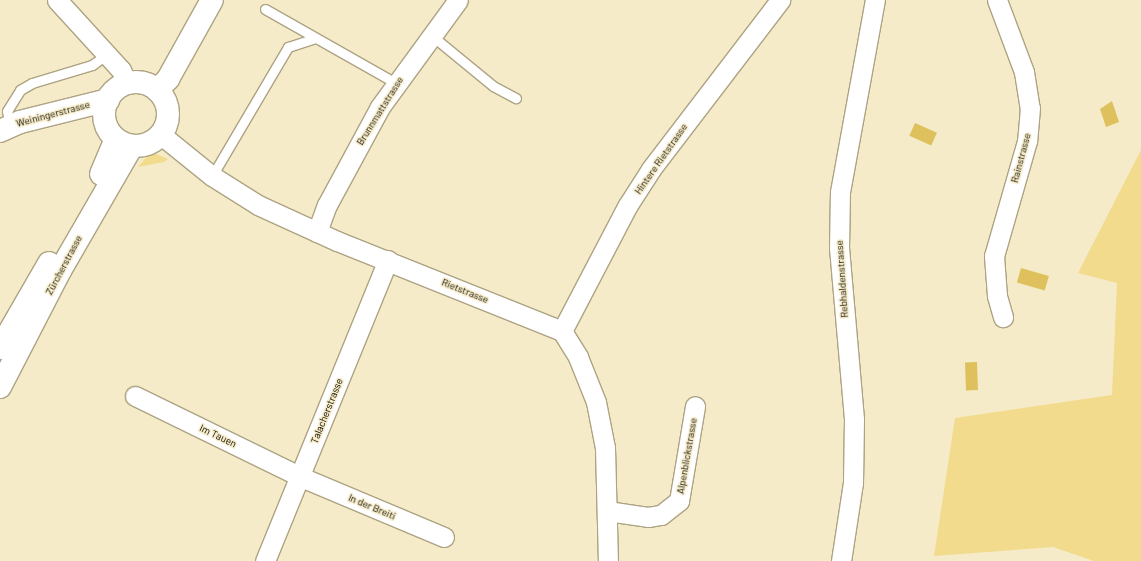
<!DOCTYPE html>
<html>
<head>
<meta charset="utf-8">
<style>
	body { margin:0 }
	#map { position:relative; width:1141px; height:561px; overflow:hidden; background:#f5ebc9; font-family:Barlow,sans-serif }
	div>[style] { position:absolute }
	.green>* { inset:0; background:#f2db8d }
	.water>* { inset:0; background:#dec15d; transform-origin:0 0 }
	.roads { filter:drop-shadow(1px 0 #ada383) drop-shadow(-1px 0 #ada383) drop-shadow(0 1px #ada383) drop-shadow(0 -1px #ada383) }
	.lane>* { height:9px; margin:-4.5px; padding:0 4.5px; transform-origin:4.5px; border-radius:4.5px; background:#fff }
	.street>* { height:19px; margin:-9.5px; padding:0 9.5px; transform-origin:9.5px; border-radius:9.5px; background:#fff }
	.secondary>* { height:22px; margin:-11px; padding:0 11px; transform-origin:11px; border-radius:11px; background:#fff }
	.secondary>.ring { margin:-11px; padding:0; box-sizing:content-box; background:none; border:22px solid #fff; border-radius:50% }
	span { translate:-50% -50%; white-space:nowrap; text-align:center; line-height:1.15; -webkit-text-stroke:3px #f5ebc9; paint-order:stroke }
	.street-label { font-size:10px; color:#110d03 }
</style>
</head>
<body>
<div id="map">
	<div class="green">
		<i style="clip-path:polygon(1141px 150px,1141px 561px,1094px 561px,1053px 547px,934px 556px,955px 418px,1112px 395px,1117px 283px,1078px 273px)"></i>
		<i style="clip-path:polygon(149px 154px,156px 154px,168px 159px,164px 162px,138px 167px)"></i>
	</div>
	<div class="water">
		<i style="clip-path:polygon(1112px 101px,1119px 122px,1106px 127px,1100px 109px)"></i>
		<i style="left:915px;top:123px;width:24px;height:14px;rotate:24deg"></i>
		<i style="left:1021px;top:268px;width:29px;height:15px;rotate:16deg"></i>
		<i style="left:977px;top:362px;width:28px;height:12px;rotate:88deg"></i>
	</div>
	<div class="roads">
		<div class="lane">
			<i style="left:265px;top:9px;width:150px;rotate:29.5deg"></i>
			<i style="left:431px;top:35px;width:80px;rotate:39.4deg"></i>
			<i style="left:493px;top:86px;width:26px;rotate:28deg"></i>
			<i style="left:10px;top:126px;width:15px;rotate:-101deg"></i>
			<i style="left:7px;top:111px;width:25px;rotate:-58deg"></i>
			<i style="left:20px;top:90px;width:14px;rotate:-30deg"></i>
			<i style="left:32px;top:83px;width:63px;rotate:-16.7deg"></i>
			<i style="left:92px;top:65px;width:19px;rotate:-36deg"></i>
			<i style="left:212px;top:176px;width:150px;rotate:-59.5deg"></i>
			<i style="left:288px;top:47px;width:29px;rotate:-18deg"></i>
		</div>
		<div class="street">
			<i style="left:57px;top:0;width:95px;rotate:47.6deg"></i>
			<i style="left:121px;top:70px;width:14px;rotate:65deg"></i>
			<i style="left:997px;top:0;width:77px;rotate:69.4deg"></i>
			<i style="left:1024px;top:72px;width:36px;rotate:81deg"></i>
			<i style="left:1030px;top:108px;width:33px;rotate:95deg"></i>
			<i style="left:1027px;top:141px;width:120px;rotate:106deg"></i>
			<i style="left:994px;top:256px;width:40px;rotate:85.7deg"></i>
			<i style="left:997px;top:296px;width:22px;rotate:74deg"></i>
			<i style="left:160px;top:134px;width:67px;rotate:38.9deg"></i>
			<i style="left:212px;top:176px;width:54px;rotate:32.2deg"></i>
			<i style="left:258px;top:205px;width:87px;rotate:24.5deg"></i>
			<i style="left:337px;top:241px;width:242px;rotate:21.8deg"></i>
			<i style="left:562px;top:331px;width:31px;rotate:58deg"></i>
			<i style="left:578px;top:357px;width:48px;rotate:68.2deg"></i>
			<i style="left:596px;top:402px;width:47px;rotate:78.9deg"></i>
			<i style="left:605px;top:448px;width:113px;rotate:88.5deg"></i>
			<i style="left:317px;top:232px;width:29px;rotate:-70deg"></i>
			<i style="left:327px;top:205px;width:111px;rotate:-61.6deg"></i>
			<i style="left:380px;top:107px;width:132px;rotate:-53.9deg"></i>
			<i style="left:562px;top:331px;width:142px;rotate:-62.4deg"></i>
			<i style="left:628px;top:205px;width:43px;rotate:-57.4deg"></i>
			<i style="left:651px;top:169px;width:213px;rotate:-52.6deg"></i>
			<i style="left:135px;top:396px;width:185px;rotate:26deg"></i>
			<i style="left:301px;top:477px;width:155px;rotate:22.8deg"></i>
			<i style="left:607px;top:511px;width:41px;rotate:8.3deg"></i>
			<i style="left:648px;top:517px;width:13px;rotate:-9deg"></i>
			<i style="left:661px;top:515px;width:23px;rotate:-38deg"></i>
			<i style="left:679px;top:501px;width:96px;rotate:-80.4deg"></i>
			<i style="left:265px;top:561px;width:325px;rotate:-67.8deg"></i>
			<i style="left:841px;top:561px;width:79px;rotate:-81.3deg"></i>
			<i style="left:853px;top:483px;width:64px;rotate:-89.1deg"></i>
			<i style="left:854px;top:419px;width:172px;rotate:-95deg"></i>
			<i style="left:839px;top:248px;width:56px;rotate:-89deg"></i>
			<i style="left:840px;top:192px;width:195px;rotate:-79.7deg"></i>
		</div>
		<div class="secondary">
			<i class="ring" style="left:104px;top:82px;width:42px;height:42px"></i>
			<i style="left:157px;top:90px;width:16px;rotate:-45deg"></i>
			<i style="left:168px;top:79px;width:90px;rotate:-60.9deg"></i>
			<i style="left:0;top:131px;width:22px;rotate:-24deg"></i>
			<i style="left:20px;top:122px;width:91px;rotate:-14deg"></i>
			<i style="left:101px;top:174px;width:38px;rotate:-67deg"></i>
			<i style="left:0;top:348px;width:98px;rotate:-60deg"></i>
			<i style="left:0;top:387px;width:133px;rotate:-62.7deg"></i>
			<i style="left:61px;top:269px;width:142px;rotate:-60deg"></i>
		</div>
	</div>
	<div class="street-label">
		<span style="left:380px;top:111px;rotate:-58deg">Brunnmattstrasse</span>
		<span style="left:53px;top:114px;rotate:-15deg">Weiningerstrasse</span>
		<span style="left:1021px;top:158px;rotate:-75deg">Rainstrasse</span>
		<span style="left:661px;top:159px;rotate:-55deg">Hintere Rietstrasse</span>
		<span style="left:64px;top:265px;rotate:-62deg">Zürcherstrasse</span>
		<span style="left:842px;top:279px;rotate:-94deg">Rebhaldenstrasse</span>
		<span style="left:465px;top:291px;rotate:22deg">Rietstrasse</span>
		<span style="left:327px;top:411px;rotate:-68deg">Talacherstrasse</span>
		<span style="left:218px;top:436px;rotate:26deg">Im Tauen</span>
		<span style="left:687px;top:456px;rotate:-80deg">Alpenblickstrasse</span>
		<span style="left:372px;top:507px;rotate:23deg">In der Breiti</span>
	</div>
</div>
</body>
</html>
